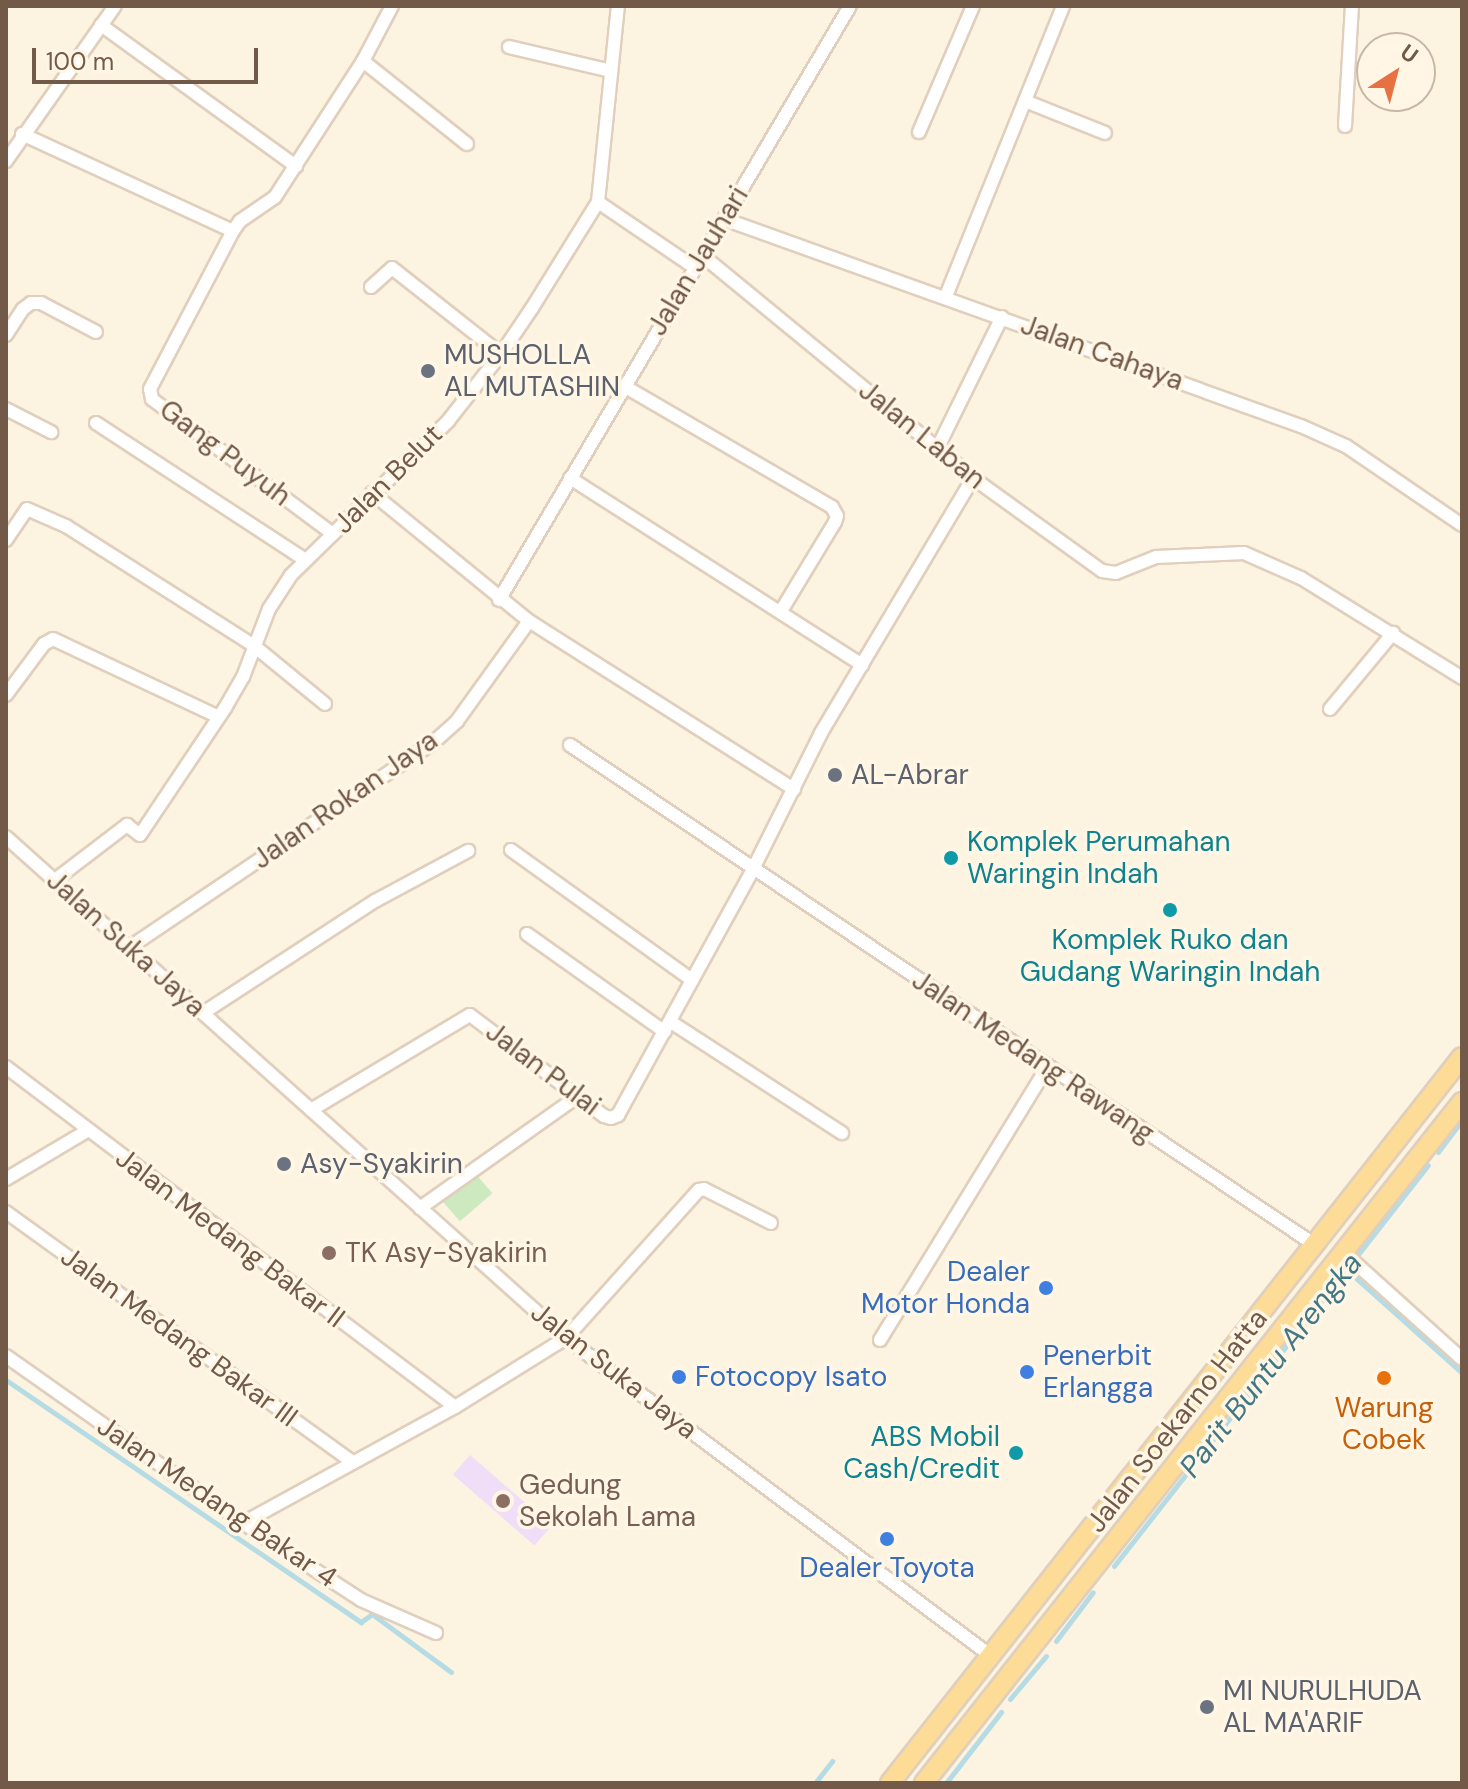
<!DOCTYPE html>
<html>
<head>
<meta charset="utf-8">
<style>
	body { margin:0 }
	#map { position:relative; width:1468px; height:1789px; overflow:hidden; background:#fcf3e0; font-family:"DM Sans",sans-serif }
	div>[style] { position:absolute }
	.education>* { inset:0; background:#f0ddf8; transform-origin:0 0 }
	.green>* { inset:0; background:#cde9bf; transform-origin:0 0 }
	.stream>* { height:5px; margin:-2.5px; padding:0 2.5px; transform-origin:2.5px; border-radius:2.5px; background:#b5dbe5 }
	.roads { filter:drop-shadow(2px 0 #e0cfbc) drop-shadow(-2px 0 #e0cfbc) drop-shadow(0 2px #e0cfbc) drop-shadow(0 -2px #e0cfbc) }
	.street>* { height:12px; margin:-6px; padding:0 6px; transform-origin:6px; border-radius:6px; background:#fff }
	.primary>* { height:18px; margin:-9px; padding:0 9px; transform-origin:9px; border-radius:9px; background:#fcdc97 }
	.dots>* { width:22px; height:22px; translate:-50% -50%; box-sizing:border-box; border:4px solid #fff6e6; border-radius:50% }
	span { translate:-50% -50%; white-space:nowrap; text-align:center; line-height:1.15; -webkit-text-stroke:7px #fff6e6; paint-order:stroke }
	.street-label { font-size:28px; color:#735947 }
	.worship-label { font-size:28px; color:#5b616d }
	.left { translate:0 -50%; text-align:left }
	.culture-label { font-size:28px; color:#0d838f }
	.right { translate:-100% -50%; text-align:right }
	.education-label { font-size:28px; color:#785e54 }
	.shop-label { font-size:28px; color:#366cbe }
	.food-label { font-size:28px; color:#c56008 }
	.water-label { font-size:30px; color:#417786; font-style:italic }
	.frame { position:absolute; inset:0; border:8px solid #735947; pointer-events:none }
	.north { position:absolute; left:1356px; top:32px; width:80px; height:80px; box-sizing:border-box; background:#fff6e6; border:2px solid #c7b7a6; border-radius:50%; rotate:36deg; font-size:22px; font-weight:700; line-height:32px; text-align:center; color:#735947 }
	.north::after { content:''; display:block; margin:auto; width:28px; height:36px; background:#e87143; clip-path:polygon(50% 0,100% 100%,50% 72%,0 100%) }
	.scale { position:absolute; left:32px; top:48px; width:226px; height:36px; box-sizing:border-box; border:4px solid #735947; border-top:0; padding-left:10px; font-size:24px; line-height:28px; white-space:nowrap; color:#735947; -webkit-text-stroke:6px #fff6e6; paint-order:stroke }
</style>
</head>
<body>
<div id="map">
	<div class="education">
		<i style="left:470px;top:1455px;width:108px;height:26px;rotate:41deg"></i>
	</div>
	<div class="green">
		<i style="left:474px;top:1172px;width:28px;height:43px;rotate:49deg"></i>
	</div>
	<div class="stream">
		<i style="left:1438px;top:1152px;width:40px;rotate:-53deg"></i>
		<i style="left:1348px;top:1271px;width:153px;rotate:41.8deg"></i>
		<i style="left:6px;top:1380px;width:430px;rotate:34.3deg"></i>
		<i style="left:361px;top:1622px;width:14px;rotate:-36deg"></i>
		<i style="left:372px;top:1614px;width:98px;rotate:36.3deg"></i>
		<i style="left:1114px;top:1566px;width:509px;rotate:-51.94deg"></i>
		<i style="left:1056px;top:1641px;width:61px;rotate:-52.9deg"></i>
		<i style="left:1010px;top:1699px;width:56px;rotate:-50.1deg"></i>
		<i style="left:815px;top:1783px;width:28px;rotate:-52deg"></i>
		<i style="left:946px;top:1783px;width:90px;rotate:-52.2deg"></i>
	</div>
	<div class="roads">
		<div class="street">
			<i style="left:101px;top:25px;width:241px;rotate:35.9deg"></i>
			<i style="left:509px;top:47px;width:105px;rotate:13.2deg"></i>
			<i style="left:363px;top:61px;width:133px;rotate:38.6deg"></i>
			<i style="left:1025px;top:101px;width:86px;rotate:21.8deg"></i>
			<i style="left:1345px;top:126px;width:120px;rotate:-86.7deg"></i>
			<i style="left:919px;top:132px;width:137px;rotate:-66.8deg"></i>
			<i style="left:22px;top:134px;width:232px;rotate:24.7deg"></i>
			<i style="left:6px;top:161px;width:189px;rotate:-54.9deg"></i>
			<i style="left:598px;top:202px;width:117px;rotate:34.2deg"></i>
			<i style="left:724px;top:219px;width:613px;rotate:19.74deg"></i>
			<i style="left:1301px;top:426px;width:49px;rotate:24deg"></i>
			<i style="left:1346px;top:446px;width:140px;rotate:34.3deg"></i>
			<i style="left:703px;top:256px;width:350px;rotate:39.4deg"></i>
			<i style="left:973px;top:478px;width:159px;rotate:35.8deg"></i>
			<i style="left:1102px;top:571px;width:14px;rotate:8deg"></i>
			<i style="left:1116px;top:573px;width:43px;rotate:-21.8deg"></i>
			<i style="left:1156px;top:557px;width:88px;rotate:-2.6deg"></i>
			<i style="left:1244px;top:553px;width:62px;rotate:23.7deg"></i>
			<i style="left:1301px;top:578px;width:190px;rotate:31.8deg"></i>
			<i style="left:371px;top:287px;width:28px;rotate:-42deg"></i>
			<i style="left:392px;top:268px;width:139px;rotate:38.3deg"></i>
			<i style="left:946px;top:296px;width:313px;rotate:-68deg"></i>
			<i style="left:6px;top:335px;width:31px;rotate:-57deg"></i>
			<i style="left:23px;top:309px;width:10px;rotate:-37deg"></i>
			<i style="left:31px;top:303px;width:10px"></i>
			<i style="left:41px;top:303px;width:62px;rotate:27.8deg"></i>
			<i style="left:624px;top:386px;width:241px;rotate:30.2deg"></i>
			<i style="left:832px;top:507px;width:10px;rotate:61deg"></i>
			<i style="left:837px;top:516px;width:6px;rotate:108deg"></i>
			<i style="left:835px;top:522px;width:104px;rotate:121.2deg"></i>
			<i style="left:6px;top:409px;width:51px;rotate:27.1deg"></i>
			<i style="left:96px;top:423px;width:250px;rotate:33.2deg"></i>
			<i style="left:937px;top:449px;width:147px;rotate:-63.8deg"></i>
			<i style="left:570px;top:478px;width:347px;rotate:32.6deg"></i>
			<i style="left:372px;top:493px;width:203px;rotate:39.2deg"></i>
			<i style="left:529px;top:621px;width:314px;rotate:32.4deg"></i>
			<i style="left:333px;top:534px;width:226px;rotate:-143.3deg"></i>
			<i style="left:152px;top:399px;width:10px;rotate:-101deg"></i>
			<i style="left:150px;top:389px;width:178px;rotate:-62.3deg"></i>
			<i style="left:233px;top:231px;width:12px;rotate:-55deg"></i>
			<i style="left:240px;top:221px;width:42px;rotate:-34.4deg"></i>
			<i style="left:275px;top:197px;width:162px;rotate:-57.1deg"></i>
			<i style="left:363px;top:61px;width:62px;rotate:-62.2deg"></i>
			<i style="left:6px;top:540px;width:37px;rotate:-56deg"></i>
			<i style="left:27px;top:509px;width:43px;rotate:23.6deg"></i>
			<i style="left:66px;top:526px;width:222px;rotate:32.5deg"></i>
			<i style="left:253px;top:645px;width:93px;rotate:39.3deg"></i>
			<i style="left:499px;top:600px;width:690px;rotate:-59.42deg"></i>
			<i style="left:6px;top:695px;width:64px;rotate:-53.3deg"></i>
			<i style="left:44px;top:644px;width:10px;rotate:-29deg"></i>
			<i style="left:53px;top:639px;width:183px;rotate:25.2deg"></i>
			<i style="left:1330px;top:709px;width:99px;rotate:-50.3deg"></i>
			<i style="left:570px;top:745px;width:897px;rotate:33.87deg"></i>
			<i style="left:6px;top:837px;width:751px;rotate:41.82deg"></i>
			<i style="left:566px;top:1338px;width:531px;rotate:36.81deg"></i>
			<i style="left:511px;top:850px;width:223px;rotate:35.7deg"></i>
			<i style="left:55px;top:880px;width:91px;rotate:-37.4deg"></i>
			<i style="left:127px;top:825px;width:16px;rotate:38deg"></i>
			<i style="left:140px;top:835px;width:153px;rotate:-56.2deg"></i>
			<i style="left:225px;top:708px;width:36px;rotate:-60deg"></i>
			<i style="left:243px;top:677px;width:73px;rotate:-69.1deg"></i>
			<i style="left:269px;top:609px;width:40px;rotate:-57.1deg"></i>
			<i style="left:291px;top:575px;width:220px;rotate:-44.4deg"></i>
			<i style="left:448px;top:421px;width:85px;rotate:-51.7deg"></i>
			<i style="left:501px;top:354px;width:55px;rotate:-56deg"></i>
			<i style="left:532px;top:308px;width:125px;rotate:-58.1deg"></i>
			<i style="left:598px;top:202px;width:197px;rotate:-84.2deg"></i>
			<i style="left:527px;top:934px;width:169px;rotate:35.4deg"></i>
			<i style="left:130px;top:947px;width:368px;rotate:-34deg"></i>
			<i style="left:435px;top:741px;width:30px;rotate:-42deg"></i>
			<i style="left:457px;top:721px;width:123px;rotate:-54.2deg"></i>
			<i style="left:203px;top:1013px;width:205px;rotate:-33.1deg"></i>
			<i style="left:375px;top:901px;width:106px;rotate:-28.3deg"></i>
			<i style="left:671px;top:1022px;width:204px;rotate:33deg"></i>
			<i style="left:6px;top:1067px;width:563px;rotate:37.13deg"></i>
			<i style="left:311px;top:1110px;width:185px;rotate:-30.9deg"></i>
			<i style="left:470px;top:1015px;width:168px;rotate:37deg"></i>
			<i style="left:604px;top:1116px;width:7px;rotate:16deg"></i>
			<i style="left:611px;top:1118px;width:8px;rotate:-23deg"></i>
			<i style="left:618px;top:1115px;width:281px;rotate:-61.2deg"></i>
			<i style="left:753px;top:869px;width:152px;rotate:-63.4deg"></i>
			<i style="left:821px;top:733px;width:297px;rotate:-59.2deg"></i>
			<i style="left:6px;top:1179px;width:94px;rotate:-30.7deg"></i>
			<i style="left:420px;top:1208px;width:194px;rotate:-35.3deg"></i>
			<i style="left:6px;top:1212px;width:427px;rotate:35.8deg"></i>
			<i style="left:1342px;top:1251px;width:161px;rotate:42deg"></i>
			<i style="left:880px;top:1340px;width:321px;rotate:-58.5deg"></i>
			<i style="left:6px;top:1356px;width:290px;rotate:35.2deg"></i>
			<i style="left:243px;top:1523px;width:141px;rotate:33.1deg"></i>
			<i style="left:361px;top:1600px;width:82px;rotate:23.7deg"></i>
			<i style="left:243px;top:1523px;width:242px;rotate:-28.7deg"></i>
			<i style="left:455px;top:1407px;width:131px;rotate:-31.9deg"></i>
			<i style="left:566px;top:1338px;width:199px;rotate:-48.1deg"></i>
			<i style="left:699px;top:1190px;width:5px;rotate:-11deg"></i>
			<i style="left:704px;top:1189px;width:75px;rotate:26.9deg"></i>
		</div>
		<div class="primary">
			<i style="left:890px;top:1783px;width:924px;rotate:-51.77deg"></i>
			<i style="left:924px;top:1783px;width:868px;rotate:-51.69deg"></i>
		</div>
	</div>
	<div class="dots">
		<i style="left:428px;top:371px;background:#6b7280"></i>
		<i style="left:835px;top:775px;background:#6b7280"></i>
		<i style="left:951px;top:858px;background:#0f9aa8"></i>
		<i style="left:1170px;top:910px;background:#0f9aa8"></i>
		<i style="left:284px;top:1164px;background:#6b7280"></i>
		<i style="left:329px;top:1253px;background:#8d6e63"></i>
		<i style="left:1046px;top:1288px;background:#3f7fe0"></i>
		<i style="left:1027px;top:1372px;background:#3f7fe0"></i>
		<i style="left:679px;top:1377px;background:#3f7fe0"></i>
		<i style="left:1384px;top:1378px;background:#e8710a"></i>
		<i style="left:1016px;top:1453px;background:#0f9aa8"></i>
		<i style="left:503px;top:1501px;background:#8d6e63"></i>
		<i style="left:887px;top:1539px;background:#3f7fe0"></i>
		<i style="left:1207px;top:1707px;background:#6b7280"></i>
	</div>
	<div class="street-label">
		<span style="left:698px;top:261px;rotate:-59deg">Jalan Jauhari</span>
		<span style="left:1102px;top:353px;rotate:20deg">Jalan Cahaya</span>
		<span style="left:922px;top:435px;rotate:39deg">Jalan Laban</span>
		<span style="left:225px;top:453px;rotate:37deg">Gang Puyuh</span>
		<span style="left:388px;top:479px;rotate:-45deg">Jalan Belut</span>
		<span style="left:345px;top:800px;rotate:-35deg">Jalan Rokan Jaya</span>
		<span style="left:126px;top:944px;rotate:42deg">Jalan Suka Jaya</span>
		<span style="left:1033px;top:1057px;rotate:34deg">Jalan Medang Rawang</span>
		<span style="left:543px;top:1069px;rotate:37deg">Jalan Pulai</span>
		<span style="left:230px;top:1238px;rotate:37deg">Jalan Medang Bakar II</span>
		<span style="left:179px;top:1337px;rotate:36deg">Jalan Medang Bakar III</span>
		<span style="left:614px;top:1371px;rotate:38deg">Jalan Suka Jaya</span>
		<span style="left:1177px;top:1421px;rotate:-52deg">Jalan Soekarno Hatta</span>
		<span style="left:217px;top:1502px;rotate:34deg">Jalan Medang Bakar 4</span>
	</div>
	<div class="worship-label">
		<span class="left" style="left:444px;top:371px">MUSHOLLA<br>AL MUTASHIN</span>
		<span class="left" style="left:851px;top:775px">AL-Abrar</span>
		<span class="left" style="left:300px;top:1164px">Asy-Syakirin</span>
		<span class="left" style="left:1223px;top:1707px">MI NURULHUDA<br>AL MA'ARIF</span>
	</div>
	<div class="culture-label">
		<span class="left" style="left:967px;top:858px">Komplek Perumahan<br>Waringin Indah</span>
		<span style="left:1170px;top:956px">Komplek Ruko dan<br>Gudang Waringin Indah</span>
		<span class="right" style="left:1000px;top:1453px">ABS Mobil<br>Cash/Credit</span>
	</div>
	<div class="education-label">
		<span class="left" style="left:345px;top:1253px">TK Asy-Syakirin</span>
		<span class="left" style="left:519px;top:1501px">Gedung<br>Sekolah Lama</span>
	</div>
	<div class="shop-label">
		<span class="right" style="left:1030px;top:1288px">Dealer<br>Motor Honda</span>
		<span class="left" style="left:1043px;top:1372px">Penerbit<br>Erlangga</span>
		<span class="left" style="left:695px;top:1377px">Fotocopy Isato</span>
		<span style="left:887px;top:1568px">Dealer Toyota</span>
	</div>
	<div class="food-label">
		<span style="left:1384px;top:1424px">Warung<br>Cobek</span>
	</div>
	<div class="water-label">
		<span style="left:1271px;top:1365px;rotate:-52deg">Parit Buntu Arengka</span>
	</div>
	<div class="frame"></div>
	<div class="north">U</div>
	<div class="scale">100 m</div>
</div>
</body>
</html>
